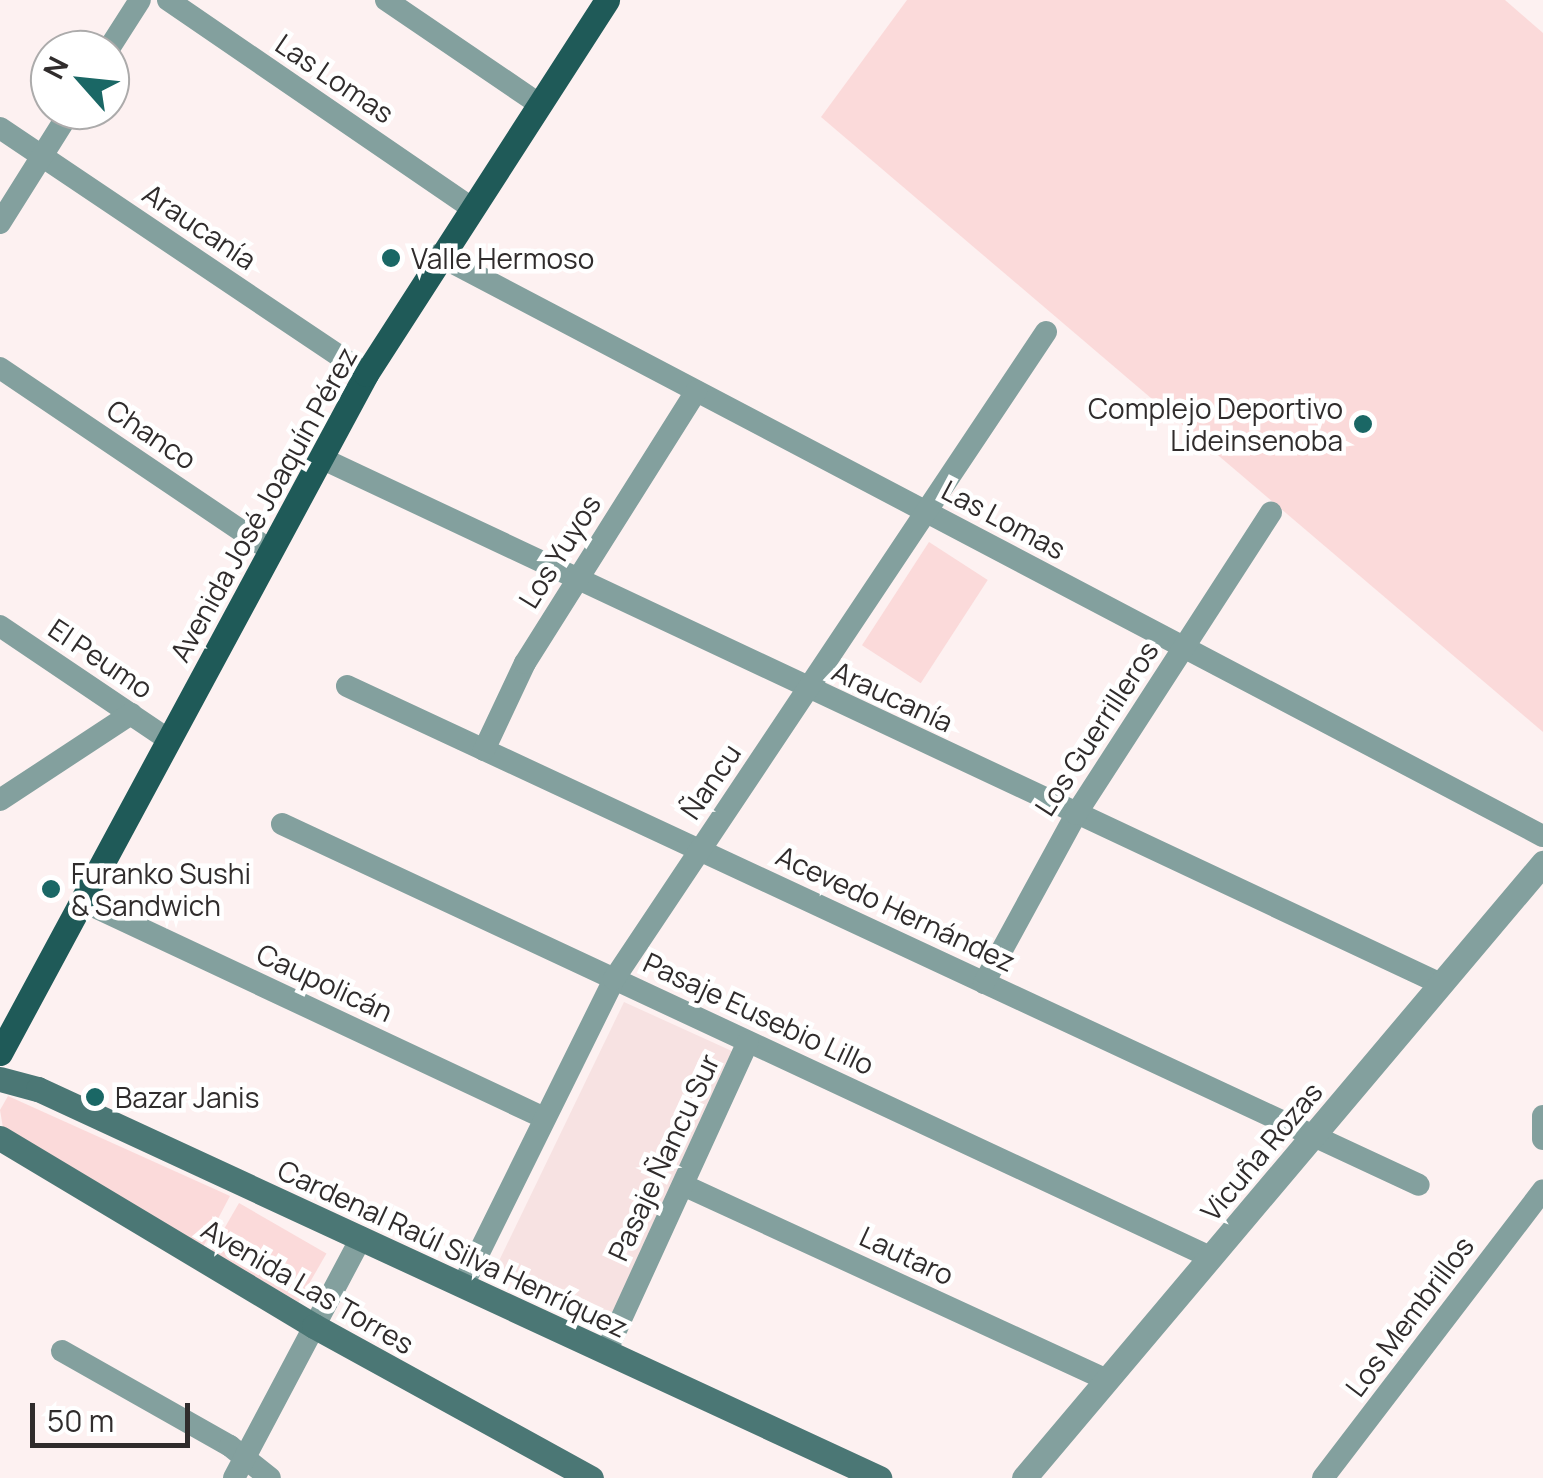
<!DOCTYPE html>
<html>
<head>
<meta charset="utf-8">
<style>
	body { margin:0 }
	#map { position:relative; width:1543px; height:1478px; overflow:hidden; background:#fdf1f1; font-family:Manrope,sans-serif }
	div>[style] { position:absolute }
	.built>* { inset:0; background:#f7e2e2 }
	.green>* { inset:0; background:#fbdada; transform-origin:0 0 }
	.minor>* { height:22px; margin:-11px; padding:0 11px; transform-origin:11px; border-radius:11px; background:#83a09e }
	.tertiary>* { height:25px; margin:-12.5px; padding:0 12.5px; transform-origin:12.5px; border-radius:12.5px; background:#83a09e }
	.secondary>* { height:25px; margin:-12.5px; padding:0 12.5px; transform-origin:12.5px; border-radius:12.5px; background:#4b7775 }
	.primary>* { height:25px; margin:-12.5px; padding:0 12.5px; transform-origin:12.5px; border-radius:12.5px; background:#1f5a58 }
	.dots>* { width:28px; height:28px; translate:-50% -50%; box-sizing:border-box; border:5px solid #fff; border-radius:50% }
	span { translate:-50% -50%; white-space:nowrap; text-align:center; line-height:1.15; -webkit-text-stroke:9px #fff; paint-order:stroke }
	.street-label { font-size:28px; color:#302c2c }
	.poi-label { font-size:28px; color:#302c2c }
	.left { translate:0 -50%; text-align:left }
	.right { translate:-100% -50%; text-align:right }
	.north { position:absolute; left:30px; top:30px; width:100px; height:100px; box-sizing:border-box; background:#fff; border:2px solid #acabab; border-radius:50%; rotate:297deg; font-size:28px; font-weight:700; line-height:40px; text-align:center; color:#302c2c }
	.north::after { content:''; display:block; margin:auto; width:35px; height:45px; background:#1a6765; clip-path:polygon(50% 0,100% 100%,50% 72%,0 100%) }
	.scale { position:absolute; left:30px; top:1403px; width:160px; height:45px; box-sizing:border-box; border:5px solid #302c2c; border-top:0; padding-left:12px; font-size:30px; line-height:35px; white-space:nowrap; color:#302c2c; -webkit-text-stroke:8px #fff; paint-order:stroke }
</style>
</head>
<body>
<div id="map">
	<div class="built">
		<i style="clip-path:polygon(624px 1002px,734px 1052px,612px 1319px,601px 1321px,502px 1279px,497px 1265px)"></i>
	</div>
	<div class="green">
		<i style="clip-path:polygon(907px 0,1505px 0,1543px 33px,1543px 732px,821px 117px)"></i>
		<i style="left:929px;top:542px;width:70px;height:123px;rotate:33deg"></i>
		<i style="clip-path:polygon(8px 1096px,230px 1196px,202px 1249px,3px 1128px,0 1110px)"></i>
		<i style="left:239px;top:1203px;width:101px;height:56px;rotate:30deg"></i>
	</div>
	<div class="minor">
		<i style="left:168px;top:0;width:365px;rotate:34.4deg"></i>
		<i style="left:386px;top:0;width:181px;rotate:34.2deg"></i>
		<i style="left:108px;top:50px;width:59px;rotate:-57.4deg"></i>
		<i style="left:0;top:128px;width:441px;rotate:33.9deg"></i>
		<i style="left:0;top:223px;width:133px;rotate:-57.9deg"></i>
		<i style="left:438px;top:255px;width:1248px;rotate:27.74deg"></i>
		<i style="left:0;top:368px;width:327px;rotate:34deg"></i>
		<i style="left:321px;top:458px;width:1237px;rotate:25.16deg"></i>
		<i style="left:0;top:626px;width:204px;rotate:34deg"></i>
		<i style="left:347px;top:686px;width:1182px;rotate:24.96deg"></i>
		<i style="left:484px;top:750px;width:96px;rotate:-64.8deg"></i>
		<i style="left:525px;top:663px;width:321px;rotate:-57.8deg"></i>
		<i style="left:0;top:800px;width:157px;rotate:-33.3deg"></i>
		<i style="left:282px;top:824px;width:1024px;rotate:25.01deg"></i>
		<i style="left:82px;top:901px;width:508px;rotate:25.15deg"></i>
		<i style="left:984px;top:983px;width:192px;rotate:-61.4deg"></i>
		<i style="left:1076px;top:814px;width:359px;rotate:-57.1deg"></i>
		<i style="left:1543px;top:1116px;width:23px;rotate:90deg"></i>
		<i style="left:683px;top:1185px;width:466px;rotate:24.7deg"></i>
		<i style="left:463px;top:1285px;width:341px;rotate:-63.7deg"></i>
		<i style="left:614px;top:979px;width:778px;rotate:-56.27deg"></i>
		<i style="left:62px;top:1351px;width:193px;rotate:29.5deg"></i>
		<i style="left:230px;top:1446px;width:51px;rotate:38.7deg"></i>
		<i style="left:606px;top:1352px;width:341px;rotate:-65.4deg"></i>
		<i style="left:234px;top:1478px;width:272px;rotate:-62.1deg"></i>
		<i style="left:1323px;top:1478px;width:362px;rotate:-52.6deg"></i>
	</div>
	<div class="tertiary">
		<i style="left:1024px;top:1478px;width:805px;rotate:-49.84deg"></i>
	</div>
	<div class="secondary">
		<i style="left:0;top:1079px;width:39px;rotate:15deg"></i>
		<i style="left:38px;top:1089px;width:927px;rotate:24.82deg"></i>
		<i style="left:0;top:1138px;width:366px;rotate:30.9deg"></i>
		<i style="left:314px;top:1326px;width:316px;rotate:28.8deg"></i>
	</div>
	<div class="primary">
		<i style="left:0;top:1053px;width:771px;rotate:-61.67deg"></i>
		<i style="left:366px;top:374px;width:445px;rotate:-57.2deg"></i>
	</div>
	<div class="dots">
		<i style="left:391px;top:258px;background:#1a6765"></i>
		<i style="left:1363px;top:424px;background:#1a6765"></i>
		<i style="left:51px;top:889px;background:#1a6765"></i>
		<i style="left:95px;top:1097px;background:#1a6765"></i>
	</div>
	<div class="street-label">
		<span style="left:335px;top:78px;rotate:34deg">Las Lomas</span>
		<span style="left:200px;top:226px;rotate:34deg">Araucanía</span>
		<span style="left:152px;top:434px;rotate:34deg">Chanco</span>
		<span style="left:263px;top:504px;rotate:-61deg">Avenida José Joaquín Pérez</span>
		<span style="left:1004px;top:519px;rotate:28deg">Las Lomas</span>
		<span style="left:559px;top:551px;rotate:-58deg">Los Yuyos</span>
		<span style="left:101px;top:658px;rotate:34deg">El Peumo</span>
		<span style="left:893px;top:696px;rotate:25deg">Araucanía</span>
		<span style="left:1096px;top:728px;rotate:-57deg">Los Guerrilleros</span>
		<span style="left:710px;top:781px;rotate:-56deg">Ñancu</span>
		<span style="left:896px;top:908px;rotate:25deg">Acevedo Hernández</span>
		<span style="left:325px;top:982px;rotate:25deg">Caupolicán</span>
		<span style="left:759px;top:1013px;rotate:25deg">Pasaje Eusebio Lillo</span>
		<span style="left:1261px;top:1151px;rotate:-50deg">Vicuña Rozas</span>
		<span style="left:663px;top:1157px;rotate:-65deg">Pasaje Ñancu Sur</span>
		<span style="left:453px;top:1248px;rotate:25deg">Cardenal Raúl Silva Henríquez</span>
		<span style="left:907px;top:1255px;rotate:25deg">Lautaro</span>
		<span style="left:308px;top:1286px;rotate:30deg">Avenida Las Torres</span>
		<span style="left:1409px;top:1316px;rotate:-53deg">Los Membrillos</span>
	</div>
	<div class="poi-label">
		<span class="left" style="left:411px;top:258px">Valle Hermoso</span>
		<span class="right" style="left:1343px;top:424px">Complejo Deportivo<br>Lideinsenoba</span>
		<span class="left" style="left:71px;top:889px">Furanko Sushi<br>&amp; Sandwich</span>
		<span class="left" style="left:115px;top:1097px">Bazar Janis</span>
	</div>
	<div class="north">N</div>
	<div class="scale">50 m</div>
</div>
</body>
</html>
